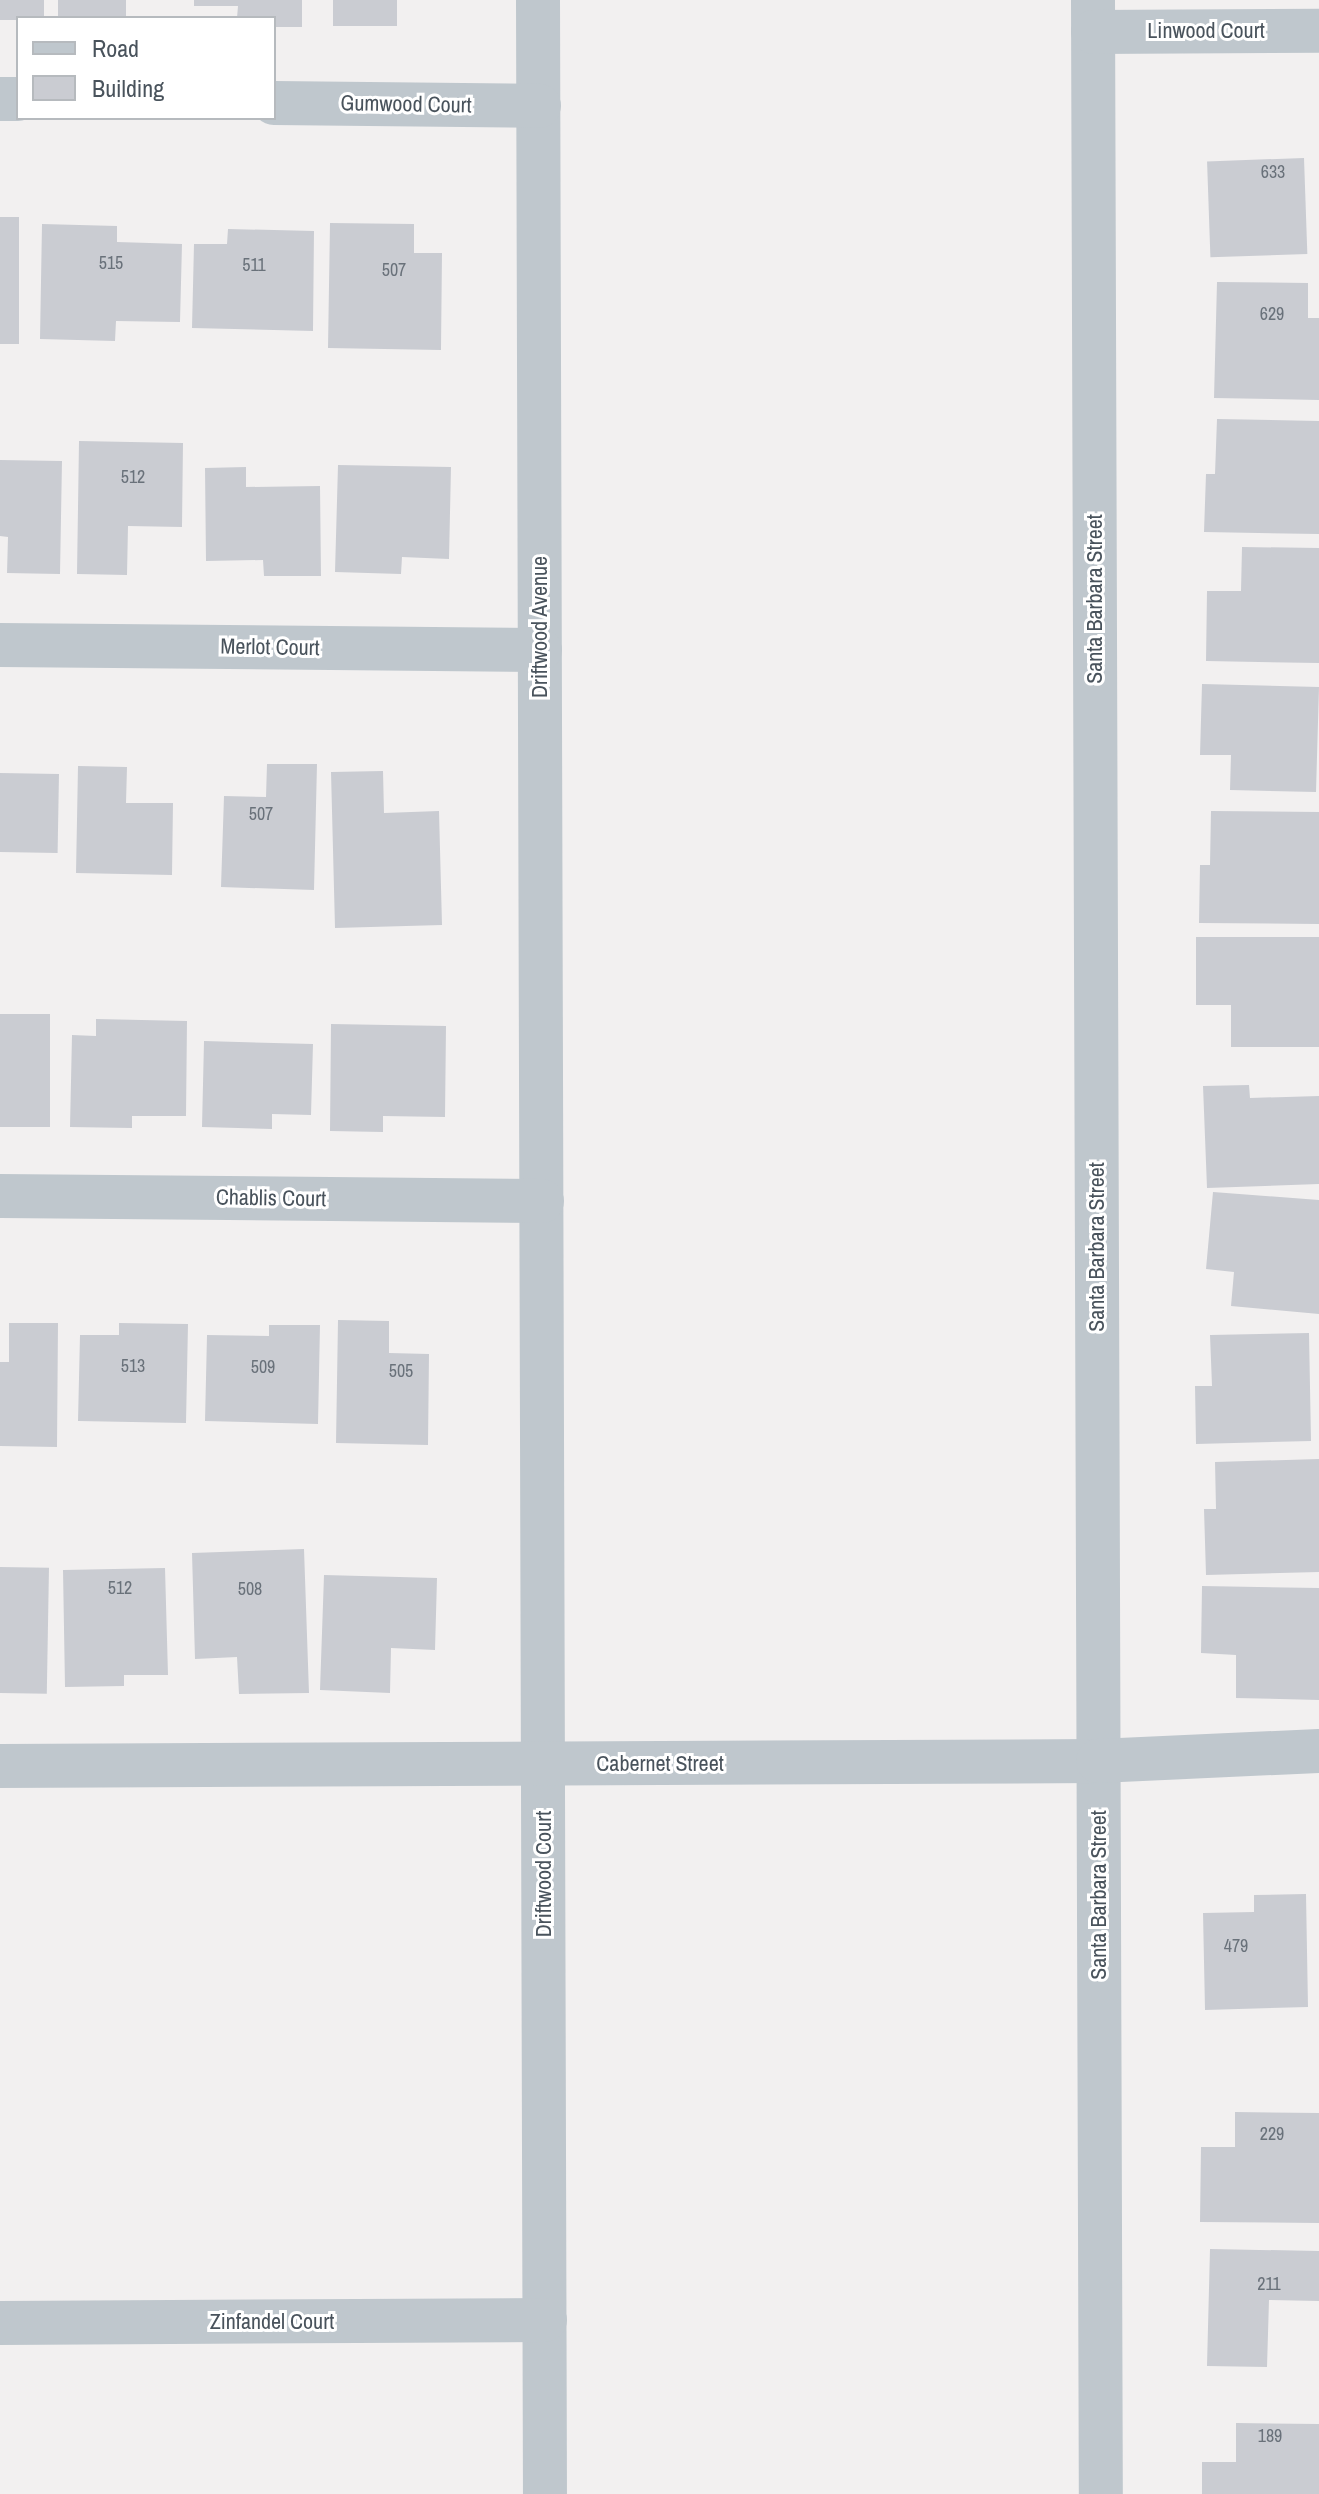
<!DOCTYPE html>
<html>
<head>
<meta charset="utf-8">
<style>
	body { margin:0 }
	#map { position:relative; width:1319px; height:2494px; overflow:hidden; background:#f2f0f0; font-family:"Archivo Narrow",sans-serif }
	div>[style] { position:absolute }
	.building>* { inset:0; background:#caccd2; transform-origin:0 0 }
	.street>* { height:44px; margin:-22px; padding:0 22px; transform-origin:22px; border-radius:22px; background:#bfc7cd }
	span { translate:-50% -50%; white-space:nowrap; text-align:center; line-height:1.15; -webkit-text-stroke:6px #fff; paint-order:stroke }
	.number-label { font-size:18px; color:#69717a }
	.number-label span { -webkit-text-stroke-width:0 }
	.street-label { font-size:22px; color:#49535c }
	.legend { position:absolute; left:16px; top:16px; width:260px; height:104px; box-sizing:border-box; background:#fff; border:2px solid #b6babe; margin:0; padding:10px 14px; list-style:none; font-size:24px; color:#49535c }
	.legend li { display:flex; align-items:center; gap:16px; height:40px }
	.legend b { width:40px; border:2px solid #b6babe }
</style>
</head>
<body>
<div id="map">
	<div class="building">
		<i style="left:0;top:0;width:44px;height:20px"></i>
		<i style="left:58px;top:0;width:68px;height:18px"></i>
		<i style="clip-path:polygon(194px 0,302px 0,302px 27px,274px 27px,274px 18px,237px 18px,238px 6px,194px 6px)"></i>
		<i style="left:333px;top:0;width:64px;height:26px"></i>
		<i style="left:1304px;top:158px;width:96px;height:97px;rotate:88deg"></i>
		<i style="left:0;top:217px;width:19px;height:127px"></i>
		<i style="clip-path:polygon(330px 223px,414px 224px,414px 253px,442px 253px,441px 350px,328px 348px)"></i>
		<i style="clip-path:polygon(42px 224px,117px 226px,117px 242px,182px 244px,180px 322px,116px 321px,115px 341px,40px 339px)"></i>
		<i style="clip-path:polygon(228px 229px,314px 231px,313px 331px,192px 328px,194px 244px,227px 244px)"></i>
		<i style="clip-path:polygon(1217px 282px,1308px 283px,1308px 318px,1319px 318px,1319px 400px,1214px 398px)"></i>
		<i style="clip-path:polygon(1217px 419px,1319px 421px,1319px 534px,1204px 532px,1206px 474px,1215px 474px)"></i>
		<i style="clip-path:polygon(79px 441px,183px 443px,182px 527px,128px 526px,127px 575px,77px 574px)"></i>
		<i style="clip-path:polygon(0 460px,62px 461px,60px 574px,7px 573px,8px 537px,0 536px)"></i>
		<i style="clip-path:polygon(338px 465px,451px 467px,449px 559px,402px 557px,401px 574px,335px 572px)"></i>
		<i style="clip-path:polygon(246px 467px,246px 487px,320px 486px,321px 576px,264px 576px,263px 560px,206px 561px,205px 468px)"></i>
		<i style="clip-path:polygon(1242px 547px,1319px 548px,1319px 663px,1206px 661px,1207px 591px,1241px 591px)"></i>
		<i style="clip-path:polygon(1202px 684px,1319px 687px,1316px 792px,1230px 790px,1231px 755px,1200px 755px)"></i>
		<i style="clip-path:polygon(267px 764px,317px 764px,314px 890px,221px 887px,224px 796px,266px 797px)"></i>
		<i style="clip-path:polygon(78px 766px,127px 767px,126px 803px,173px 803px,172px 875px,76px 873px)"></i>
		<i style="clip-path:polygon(383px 771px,384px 813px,439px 811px,442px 925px,335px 928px,331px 772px)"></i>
		<i style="left:0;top:773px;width:59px;height:79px;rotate:1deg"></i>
		<i style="clip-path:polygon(1211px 811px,1319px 812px,1319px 924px,1199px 923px,1200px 865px,1210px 865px)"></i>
		<i style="clip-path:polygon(1196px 937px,1319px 937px,1319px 1047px,1231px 1047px,1231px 1005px,1196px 1005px)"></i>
		<i style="left:0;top:1014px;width:50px;height:113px"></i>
		<i style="clip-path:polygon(96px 1019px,187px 1021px,186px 1116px,132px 1116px,132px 1128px,70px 1127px,72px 1035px,96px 1036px)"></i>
		<i style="clip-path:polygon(331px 1024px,446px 1026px,445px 1117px,383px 1116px,383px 1132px,330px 1131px)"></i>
		<i style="clip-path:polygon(204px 1041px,313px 1044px,311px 1115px,272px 1114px,272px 1129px,202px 1127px)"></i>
		<i style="clip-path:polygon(1249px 1085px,1250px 1098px,1319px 1096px,1319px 1184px,1207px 1188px,1203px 1086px)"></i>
		<i style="clip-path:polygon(1213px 1192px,1319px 1200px,1319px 1314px,1231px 1306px,1234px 1272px,1206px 1269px)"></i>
		<i style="clip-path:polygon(338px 1320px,389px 1321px,389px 1353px,429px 1354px,428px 1445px,336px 1443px)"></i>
		<i style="clip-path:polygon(9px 1323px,58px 1323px,57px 1447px,0 1446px,0 1362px,9px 1362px)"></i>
		<i style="clip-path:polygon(119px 1323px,188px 1324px,186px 1423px,78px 1421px,80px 1335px,119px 1335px)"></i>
		<i style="clip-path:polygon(269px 1325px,320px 1325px,318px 1424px,205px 1421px,207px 1335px,269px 1336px)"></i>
		<i style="clip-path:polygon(1309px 1333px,1311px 1441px,1196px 1444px,1195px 1386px,1212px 1386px,1210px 1335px)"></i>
		<i style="clip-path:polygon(1319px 1459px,1319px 1572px,1206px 1575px,1204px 1509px,1216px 1509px,1215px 1462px)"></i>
		<i style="clip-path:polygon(304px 1549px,309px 1693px,239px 1694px,237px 1657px,195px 1659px,192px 1553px)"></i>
		<i style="left:0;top:1567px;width:49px;height:126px;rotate:1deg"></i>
		<i style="clip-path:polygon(165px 1568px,168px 1675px,124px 1675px,124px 1686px,65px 1687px,63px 1570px)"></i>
		<i style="clip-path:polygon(324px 1575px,437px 1578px,435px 1650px,391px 1648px,390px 1693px,320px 1690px)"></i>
		<i style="clip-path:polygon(1202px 1586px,1319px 1588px,1319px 1700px,1236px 1698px,1236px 1655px,1201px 1653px)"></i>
		<i style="clip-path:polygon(1306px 1894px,1308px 2007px,1205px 2010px,1203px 1913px,1254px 1912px,1254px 1895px)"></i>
		<i style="clip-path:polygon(1235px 2112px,1319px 2113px,1319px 2223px,1200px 2222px,1201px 2147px,1235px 2147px)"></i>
		<i style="clip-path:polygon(1210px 2249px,1319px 2251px,1319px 2301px,1269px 2300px,1267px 2367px,1207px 2366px)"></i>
		<i style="clip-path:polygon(1236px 2423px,1319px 2424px,1319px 2494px,1202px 2494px,1202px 2462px,1236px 2462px)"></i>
	</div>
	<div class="street">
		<i style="left:538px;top:0;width:2494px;rotate:89.84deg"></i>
		<i style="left:1093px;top:0;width:2494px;rotate:89.82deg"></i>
		<i style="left:1093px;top:32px;width:226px;rotate:-0.3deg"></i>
		<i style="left:0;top:99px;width:18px"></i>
		<i style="left:274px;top:103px;width:265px;rotate:0.6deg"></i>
		<i style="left:0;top:645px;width:540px;rotate:0.53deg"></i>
		<i style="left:0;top:1196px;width:542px;rotate:0.53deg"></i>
		<i style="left:0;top:1766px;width:1098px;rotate:-0.26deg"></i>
		<i style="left:1098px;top:1761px;width:221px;rotate:-2.6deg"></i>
		<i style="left:0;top:2323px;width:545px;rotate:-0.32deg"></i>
	</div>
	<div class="number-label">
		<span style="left:1273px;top:172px">633</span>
		<span style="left:111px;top:263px">515</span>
		<span style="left:254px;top:265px">511</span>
		<span style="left:394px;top:270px">507</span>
		<span style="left:1272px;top:314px">629</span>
		<span style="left:133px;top:477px">512</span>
		<span style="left:261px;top:814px">507</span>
		<span style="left:133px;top:1366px">513</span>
		<span style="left:263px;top:1367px">509</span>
		<span style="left:401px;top:1371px">505</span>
		<span style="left:120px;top:1588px">512</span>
		<span style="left:250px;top:1589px">508</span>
		<span style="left:1236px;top:1946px">479</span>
		<span style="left:1272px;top:2134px">229</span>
		<span style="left:1269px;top:2284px">211</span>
		<span style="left:1270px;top:2436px">189</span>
	</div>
	<div class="street-label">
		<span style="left:1206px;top:31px">Linwood Court</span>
		<span style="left:406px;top:104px;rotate:1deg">Gumwood Court</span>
		<span style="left:1095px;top:599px;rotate:-90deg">Santa Barbara Street</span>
		<span style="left:540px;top:627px;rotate:-90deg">Driftwood Avenue</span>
		<span style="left:270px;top:647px;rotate:1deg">Merlot Court</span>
		<span style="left:271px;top:1198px;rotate:1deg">Chablis Court</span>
		<span style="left:1097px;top:1247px;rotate:-90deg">Santa Barbara Street</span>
		<span style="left:660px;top:1764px">Cabernet Street</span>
		<span style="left:544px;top:1874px;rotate:-90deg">Driftwood Court</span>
		<span style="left:1099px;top:1895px;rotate:-90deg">Santa Barbara Street</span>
		<span style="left:272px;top:2322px">Zinfandel Court</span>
	</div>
	<ul class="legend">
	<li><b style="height:10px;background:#bfc7cd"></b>Road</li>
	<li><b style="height:22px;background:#caccd2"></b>Building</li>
	</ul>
</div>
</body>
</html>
